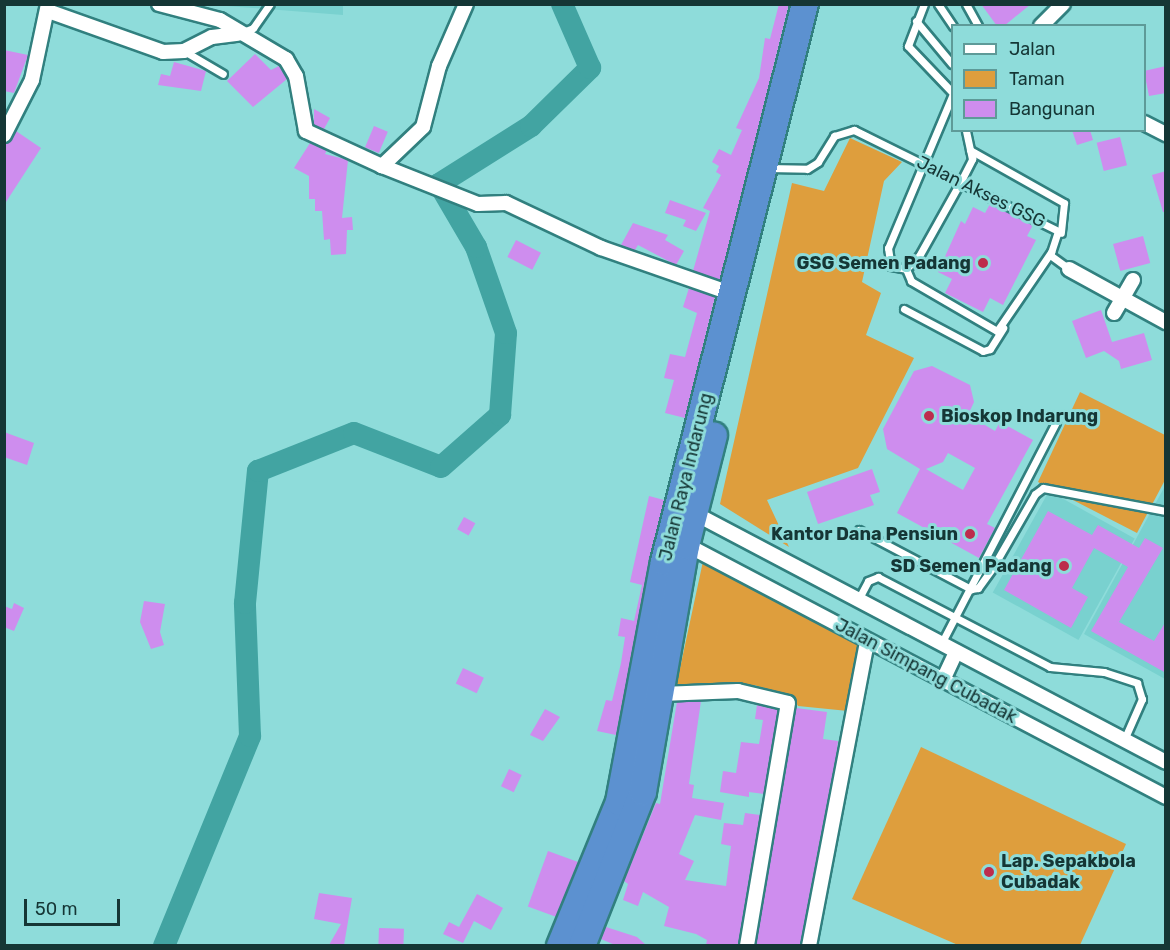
<!DOCTYPE html>
<html>
<head>
<meta charset="utf-8">
<style>
	body { margin:0 }
	#map { position:relative; width:1170px; height:950px; overflow:hidden; background:#8edcda; font-family:Rubik,sans-serif }
	div>[style] { position:absolute }
	.built>* { inset:0; background:#79d1cf; transform-origin:0 0 }
	.green>* { inset:0; background:#de9e3d }
	.river>* { height:22px; margin:-11px; padding:0 11px; transform-origin:11px; border-radius:11px; background:#42a4a2 }
	.building>* { inset:0; background:#ce8dee; transform-origin:0 0 }
	.roads { filter:drop-shadow(2px 0 #31807f) drop-shadow(-2px 0 #31807f) drop-shadow(0 2px #31807f) drop-shadow(0 -2px #31807f) }
	.lane>* { height:7px; margin:-3.5px; padding:0 3.5px; transform-origin:3.5px; border-radius:3.5px; background:#fff }
	.street>* { height:14px; margin:-7px; padding:0 7px; transform-origin:7px; border-radius:7px; background:#fff }
	.highway>* { height:26px; margin:-13px; padding:0 13px; transform-origin:13px; border-radius:13px; background:#5c91d0 }
	.dots>* { width:16px; height:16px; translate:-50% -50%; box-sizing:border-box; border:3px solid #8edcda; border-radius:50% }
	span { translate:-50% -50%; white-space:nowrap; text-align:center; line-height:1.15; -webkit-text-stroke:6px #8edcda; paint-order:stroke }
	.street-label { font-size:18px; color:#153635 }
	.poi-label { font-size:18px; color:#153635; font-weight:700 }
	.right { translate:-100% -50%; text-align:right }
	.left { translate:0 -50%; text-align:left }
	.frame { position:absolute; inset:0; border:6px solid #153635; pointer-events:none }
	.legend { position:absolute; left:951px; top:24px; width:195px; height:108px; box-sizing:border-box; background:#8edcda; border:2px solid #5e9a98; margin:0; padding:8px 10px; list-style:none; font-size:18px; color:#153635 }
	.legend li { display:flex; align-items:center; gap:12px; height:30px }
	.legend b { width:30px; border:2px solid #5e9a98 }
	.scale { position:absolute; left:24px; top:899px; width:96px; height:27px; box-sizing:border-box; border:3px solid #153635; border-top:0; padding-left:8px; font-size:18px; line-height:21px; white-space:nowrap; color:#153635; -webkit-text-stroke:4px #8edcda; paint-order:stroke }
</style>
</head>
<body>
<div id="map">
	<div class="built">
		<i style="clip-path:polygon(214px 5px,343px 5px,343px 15px)"></i>
		<i style="clip-path:polygon(1165px 486px,1165px 679px,1084px 634px)"></i>
		<i style="left:1049px;top:491px;width:98px;height:116px;rotate:29deg"></i>
	</div>
	<div class="green">
		<i style="clip-path:polygon(850px 138px,902px 162px,884px 181px,862px 282px,881px 293px,866px 335px,914px 358px,858px 468px,767px 500px,789px 547px,720px 504px,792px 183px,824px 191px)"></i>
		<i style="clip-path:polygon(1080px 392px,1165px 435px,1165px 480px,1137px 533px,1038px 482px)"></i>
		<i style="clip-path:polygon(705px 552px,863px 637px,848px 711px,798px 706px,792px 696px,754px 685px,676px 687px)"></i>
		<i style="clip-path:polygon(921px 747px,1126px 844px,1080px 945px,958px 945px,852px 899px)"></i>
	</div>
	<div class="river">
		<i style="left:164px;top:946px;width:227px;rotate:-67.7deg"></i>
		<i style="left:250px;top:736px;width:133px;rotate:-92.2deg"></i>
		<i style="left:245px;top:603px;width:133px;rotate:-84.4deg"></i>
		<i style="left:258px;top:471px;width:103px;rotate:-21.6deg"></i>
		<i style="left:354px;top:433px;width:93px;rotate:21.3deg"></i>
		<i style="left:441px;top:467px;width:79px;rotate:-41.4deg"></i>
		<i style="left:500px;top:415px;width:82px;rotate:-85.8deg"></i>
		<i style="left:506px;top:333px;width:91px;rotate:-109.2deg"></i>
		<i style="left:476px;top:247px;width:73px;rotate:-120.4deg"></i>
		<i style="left:439px;top:184px;width:109px;rotate:-32.2deg"></i>
		<i style="left:531px;top:126px;width:83px;rotate:-44.5deg"></i>
		<i style="left:590px;top:68px;width:70px;rotate:-113.6deg"></i>
	</div>
	<div class="building">
		<i style="clip-path:polygon(779px 4px,789px 4px,720px 280px,693px 271px,710px 211px,703px 208px,721px 175px,716px 172px,719px 166px,712px 162px,719px 149px,731px 155px,742px 130px,736px 128px,759px 78px,765px 38px,770px 39px)"></i>
		<i style="clip-path:polygon(981px 4px,1031px 4px,1004px 26px,997px 26px)"></i>
		<i style="clip-path:polygon(4px 50px,28px 55px,14px 93px,4px 91px)"></i>
		<i style="clip-path:polygon(255px 54px,271px 70px,279px 66px,287px 79px,253px 107px,227px 81px)"></i>
		<i style="clip-path:polygon(174px 62px,206px 71px,201px 91px,158px 85px,161px 74px,170px 76px)"></i>
		<i style="clip-path:polygon(1166px 66px,1166px 93px,1149px 96px,1144px 71px)"></i>
		<i style="clip-path:polygon(314px 109px,330px 118px,324px 129px,314px 125px)"></i>
		<i style="left:374px;top:126px;width:15px;height:23px;rotate:23deg"></i>
		<i style="clip-path:polygon(1072px 130px,1090px 130px,1093px 140px,1077px 145px)"></i>
		<i style="clip-path:polygon(16px 131px,41px 148px,4px 205px,4px 144px)"></i>
		<i style="left:1120px;top:137px;width:29px;height:24px;rotate:76deg"></i>
		<i style="clip-path:polygon(310px 143px,327px 150px,325px 154px,348px 160px,342px 218px,352px 217px,353px 230px,347px 230px,346px 254px,331px 255px,330px 239px,324px 240px,322px 211px,315px 211px,315px 199px,309px 199px,309px 176px,294px 168px)"></i>
		<i style="clip-path:polygon(1166px 171px,1166px 212px,1163px 212px,1152px 175px)"></i>
		<i style="clip-path:polygon(670px 200px,706px 213px,696px 231px,683px 226px,686px 220px,665px 213px)"></i>
		<i style="clip-path:polygon(990px 204px,1033px 225px,1027px 236px,1036px 240px,1003px 305px,990px 298px,983px 312px,945px 293px,952px 279px,938px 272px,961px 221px,965px 224px,973px 207px,985px 213px)"></i>
		<i style="clip-path:polygon(633px 223px,668px 235px,665px 240px,684px 251px,676px 265px,638px 245px,635px 250px,621px 245px)"></i>
		<i style="left:1143px;top:236px;width:28px;height:31px;rotate:75deg"></i>
		<i style="left:516px;top:240px;width:28px;height:19px;rotate:27deg"></i>
		<i style="clip-path:polygon(689px 288px,715px 297px,685px 418px,665px 413px,674px 380px,664px 378px,670px 354px,685px 357px,697px 313px,683px 307px)"></i>
		<i style="clip-path:polygon(1101px 310px,1112px 342px,1144px 333px,1152px 360px,1121px 369px,1119px 361px,1104px 351px,1086px 358px,1072px 321px)"></i>
		<i style="clip-path:polygon(evenodd,932px 366px,970px 385px,974px 402px,968px 415px,995px 431px,1000px 422px,1033px 440px,987px 524px,995px 528px,979px 558px,897px 513px,920px 469px,887px 449px,883px 429px,914px 371px,932px 366px,948px 453px,975px 468px,963px 490px,926px 469px,943px 462px,948px 453px)"></i>
		<i style="clip-path:polygon(4px 432px,34px 443px,27px 465px,4px 457px)"></i>
		<i style="clip-path:polygon(872px 469px,880px 492px,870px 495px,874px 505px,818px 524px,807px 492px)"></i>
		<i style="clip-path:polygon(649px 496px,664px 500px,616px 735px,597px 731px,606px 700px,612px 701px,621px 663px,625px 637px,618px 636px,621px 618px,634px 621px,642px 585px,630px 582px)"></i>
		<i style="clip-path:polygon(1048px 511px,1092px 535px,1098px 525px,1139px 548px,1145px 538px,1163px 548px,1119px 622px,1154px 641px,1166px 621px,1166px 673px,1091px 631px,1128px 567px,1094px 548px,1072px 588px,1088px 597px,1071px 628px,1004px 590px)"></i>
		<i style="left:464px;top:517px;width:13px;height:14px;rotate:29deg"></i>
		<i style="clip-path:polygon(144px 601px,165px 604px,160px 632px,164px 645px,151px 649px,140px 622px)"></i>
		<i style="clip-path:polygon(14px 603px,24px 608px,14px 631px,4px 627px,4px 606px,12px 609px)"></i>
		<i style="left:463px;top:668px;width:23px;height:17px;rotate:25deg"></i>
		<i style="clip-path:polygon(701px 701px,689px 784px,694px 785px,692px 798px,724px 803px,721px 820px,695px 815px,679px 854px,694px 861px,685px 880px,726px 886px,731px 846px,721px 844px,724px 823px,743px 825px,745px 813px,760px 815px,738px 945px,706px 945px,707px 940px,696px 934px,664px 926px,669px 907px,643px 892px,638px 906px,623px 900px,628px 884px,624px 881px,656px 803px,660px 804px,677px 702px)"></i>
		<i style="clip-path:polygon(757px 705px,778px 710px,764px 794px,749px 792px,749px 797px,720px 792px,723px 771px,736px 773px,741px 742px,759px 744px,763px 720px,755px 719px)"></i>
		<i style="clip-path:polygon(796px 708px,827px 712px,823px 739px,838px 741px,836px 758px,800px 945px,756px 945px)"></i>
		<i style="clip-path:polygon(545px 709px,560px 717px,543px 741px,530px 735px)"></i>
		<i style="left:509px;top:769px;width:14px;height:19px;rotate:25deg"></i>
		<i style="left:548px;top:851px;width:32px;height:59px;rotate:20deg"></i>
		<i style="clip-path:polygon(319px 893px,352px 898px,344px 945px,329px 945px,341px 924px,314px 919px)"></i>
		<i style="clip-path:polygon(477px 894px,503px 908px,491px 930px,474px 921px,463px 943px,443px 934px,449px 922px,459px 927px)"></i>
		<i style="clip-path:polygon(606px 927px,637px 937px,646px 945px,615px 945px,601px 939px)"></i>
		<i style="left:379px;top:928px;width:25px;height:17px;rotate:2deg"></i>
	</div>
	<div class="roads">
		<div class="lane">
			<i style="left:924px;top:4px;width:45px;rotate:110.9deg"></i>
			<i style="left:908px;top:46px;width:64px;rotate:46.3deg"></i>
			<i style="left:938px;top:4px;width:27px;rotate:56deg"></i>
			<i style="left:966px;top:4px;width:25px;rotate:61deg"></i>
			<i style="left:916px;top:21px;width:56px;rotate:50.1deg"></i>
			<i style="left:243px;top:32px;width:11px;rotate:-22deg"></i>
			<i style="left:253px;top:28px;width:29px;rotate:-55deg"></i>
			<i style="left:184px;top:51px;width:45px;rotate:30.5deg"></i>
			<i style="left:952px;top:96px;width:165px;rotate:112.8deg"></i>
			<i style="left:888px;top:248px;width:18px;rotate:81deg"></i>
			<i style="left:891px;top:266px;width:15px;rotate:11deg"></i>
			<i style="left:906px;top:269px;width:18px;rotate:-45deg"></i>
			<i style="left:919px;top:256px;width:86px;rotate:-60.8deg"></i>
			<i style="left:961px;top:181px;width:25px;rotate:-63deg"></i>
			<i style="left:972px;top:159px;width:30px;rotate:-102deg"></i>
			<i style="left:970px;top:150px;width:108px;rotate:29.4deg"></i>
			<i style="left:1064px;top:203px;width:30px;rotate:96deg"></i>
			<i style="left:768px;top:168px;width:39px;rotate:1deg"></i>
			<i style="left:807px;top:169px;width:13px;rotate:-32deg"></i>
			<i style="left:818px;top:162px;width:31px;rotate:-58deg"></i>
			<i style="left:834px;top:136px;width:21px;rotate:-17deg"></i>
			<i style="left:854px;top:130px;width:228px;rotate:26.3deg"></i>
			<i style="left:1058px;top:231px;width:25px;rotate:108deg"></i>
			<i style="left:1050px;top:255px;width:24px;rotate:36deg"></i>
			<i style="left:906px;top:269px;width:13px;rotate:67deg"></i>
			<i style="left:911px;top:281px;width:99px;rotate:30.2deg"></i>
			<i style="left:997px;top:331px;width:96px;rotate:-55.6deg"></i>
			<i style="left:904px;top:309px;width:89px;rotate:28deg"></i>
			<i style="left:983px;top:351px;width:7px;rotate:-16deg"></i>
			<i style="left:990px;top:349px;width:25px;rotate:-58deg"></i>
			<i style="left:859px;top:530px;width:127px;rotate:27.8deg"></i>
			<i style="left:971px;top:589px;width:7px;rotate:-8deg"></i>
			<i style="left:978px;top:588px;width:26px;rotate:-54deg"></i>
			<i style="left:993px;top:567px;width:84px;rotate:-60.1deg"></i>
			<i style="left:1035px;top:494px;width:10px;rotate:-37deg"></i>
			<i style="left:1043px;top:488px;width:125px;rotate:10.6deg"></i>
			<i style="left:858px;top:600px;width:21px;rotate:-62deg"></i>
			<i style="left:868px;top:581px;width:11px;rotate:-22deg"></i>
			<i style="left:878px;top:577px;width:194px;rotate:27.6deg"></i>
			<i style="left:1050px;top:667px;width:54px;rotate:5.3deg"></i>
			<i style="left:1104px;top:672px;width:35px;rotate:18deg"></i>
			<i style="left:1137px;top:683px;width:17px;rotate:73deg"></i>
			<i style="left:1142px;top:699px;width:45px;rotate:113.7deg"></i>
			<i style="left:941px;top:644px;width:250px;rotate:-62.6deg"></i>
		</div>
		<div class="street">
			<i style="left:159px;top:4px;width:63px;rotate:14.7deg"></i>
			<i style="left:220px;top:20px;width:77px;rotate:30.6deg"></i>
			<i style="left:286px;top:59px;width:20px;rotate:60deg"></i>
			<i style="left:296px;top:76px;width:56px;rotate:79.7deg"></i>
			<i style="left:306px;top:131px;width:84px;rotate:24.7deg"></i>
			<i style="left:466px;top:4px;width:68px;rotate:113.5deg"></i>
			<i style="left:439px;top:66px;width:63px;rotate:104.7deg"></i>
			<i style="left:423px;top:127px;width:57px;rotate:136.4deg"></i>
			<i style="left:382px;top:166px;width:103px;rotate:21.6deg"></i>
			<i style="left:478px;top:204px;width:28px;rotate:-2deg"></i>
			<i style="left:506px;top:203px;width:105px;rotate:25.3deg"></i>
			<i style="left:601px;top:248px;width:140px;rotate:19.2deg"></i>
			<i style="left:48px;top:11px;width:122px;rotate:19.6deg"></i>
			<i style="left:163px;top:52px;width:21px;rotate:-3deg"></i>
			<i style="left:184px;top:51px;width:31px;rotate:-27deg"></i>
			<i style="left:212px;top:37px;width:26px;rotate:-7deg"></i>
			<i style="left:1041px;top:26px;width:31px;rotate:-45deg"></i>
			<i style="left:1144px;top:123px;width:25px;rotate:27deg"></i>
			<i style="left:4px;top:135px;width:62px;rotate:-63deg"></i>
			<i style="left:32px;top:80px;width:78px;rotate:-78.1deg"></i>
			<i style="left:1069px;top:269px;width:111px;rotate:28.7deg"></i>
			<i style="left:1114px;top:313px;width:38px;rotate:-60deg"></i>
			<i style="left:690px;top:511px;width:538px;rotate:27.8deg"></i>
			<i style="left:683px;top:543px;width:546px;rotate:27.74deg"></i>
			<i style="left:943px;top:680px;width:31px;rotate:-65deg"></i>
			<i style="left:661px;top:694px;width:77px;rotate:-2.2deg"></i>
			<i style="left:738px;top:691px;width:51px;rotate:13.5deg"></i>
			<i style="left:788px;top:703px;width:246px;rotate:99.6deg"></i>
			<i style="left:809px;top:946px;width:310px;rotate:-79.2deg"></i>
		</div>
		<div class="highway">
			<i style="left:560px;top:946px;width:156px;rotate:-67.7deg"></i>
			<i style="left:619px;top:802px;width:244px;rotate:-79.4deg"></i>
			<i style="left:664px;top:562px;width:576px;rotate:-75.82deg"></i>
			<i style="left:582px;top:946px;width:166px;rotate:-68.4deg"></i>
			<i style="left:643px;top:792px;width:250px;rotate:-80.1deg"></i>
			<i style="left:686px;top:546px;width:114px;rotate:-75.8deg"></i>
		</div>
	</div>
	<div class="dots">
		<i style="left:983px;top:263px;background:#bd2c4c"></i>
		<i style="left:929px;top:416px;background:#bd2c4c"></i>
		<i style="left:970px;top:534px;background:#bd2c4c"></i>
		<i style="left:1064px;top:566px;background:#bd2c4c"></i>
		<i style="left:989px;top:872px;background:#bd2c4c"></i>
	</div>
	<div class="street-label">
		<span style="left:981px;top:192px;rotate:26deg">Jalan Akses GSG</span>
		<span style="left:686px;top:477px;rotate:-76deg">Jalan Raya Indarung</span>
		<span style="left:926px;top:671px;rotate:28deg">Jalan Simpang Cubadak</span>
	</div>
	<div class="poi-label">
		<span class="right" style="left:971px;top:263px">GSG Semen Padang</span>
		<span class="left" style="left:941px;top:416px">Bioskop Indarung</span>
		<span class="right" style="left:958px;top:534px">Kantor Dana Pensiun</span>
		<span class="right" style="left:1052px;top:566px">SD Semen Padang</span>
		<span class="left" style="left:1001px;top:872px">Lap. Sepakbola<br>Cubadak</span>
	</div>
	<div class="frame"></div>
	<ul class="legend">
	<li><b style="height:8px;background:#fff"></b>Jalan</li>
	<li><b style="height:16px;background:#de9e3d"></b>Taman</li>
	<li><b style="height:16px;background:#ce8dee"></b>Bangunan</li>
	</ul>
	<div class="scale">50 m</div>
</div>
</body>
</html>
